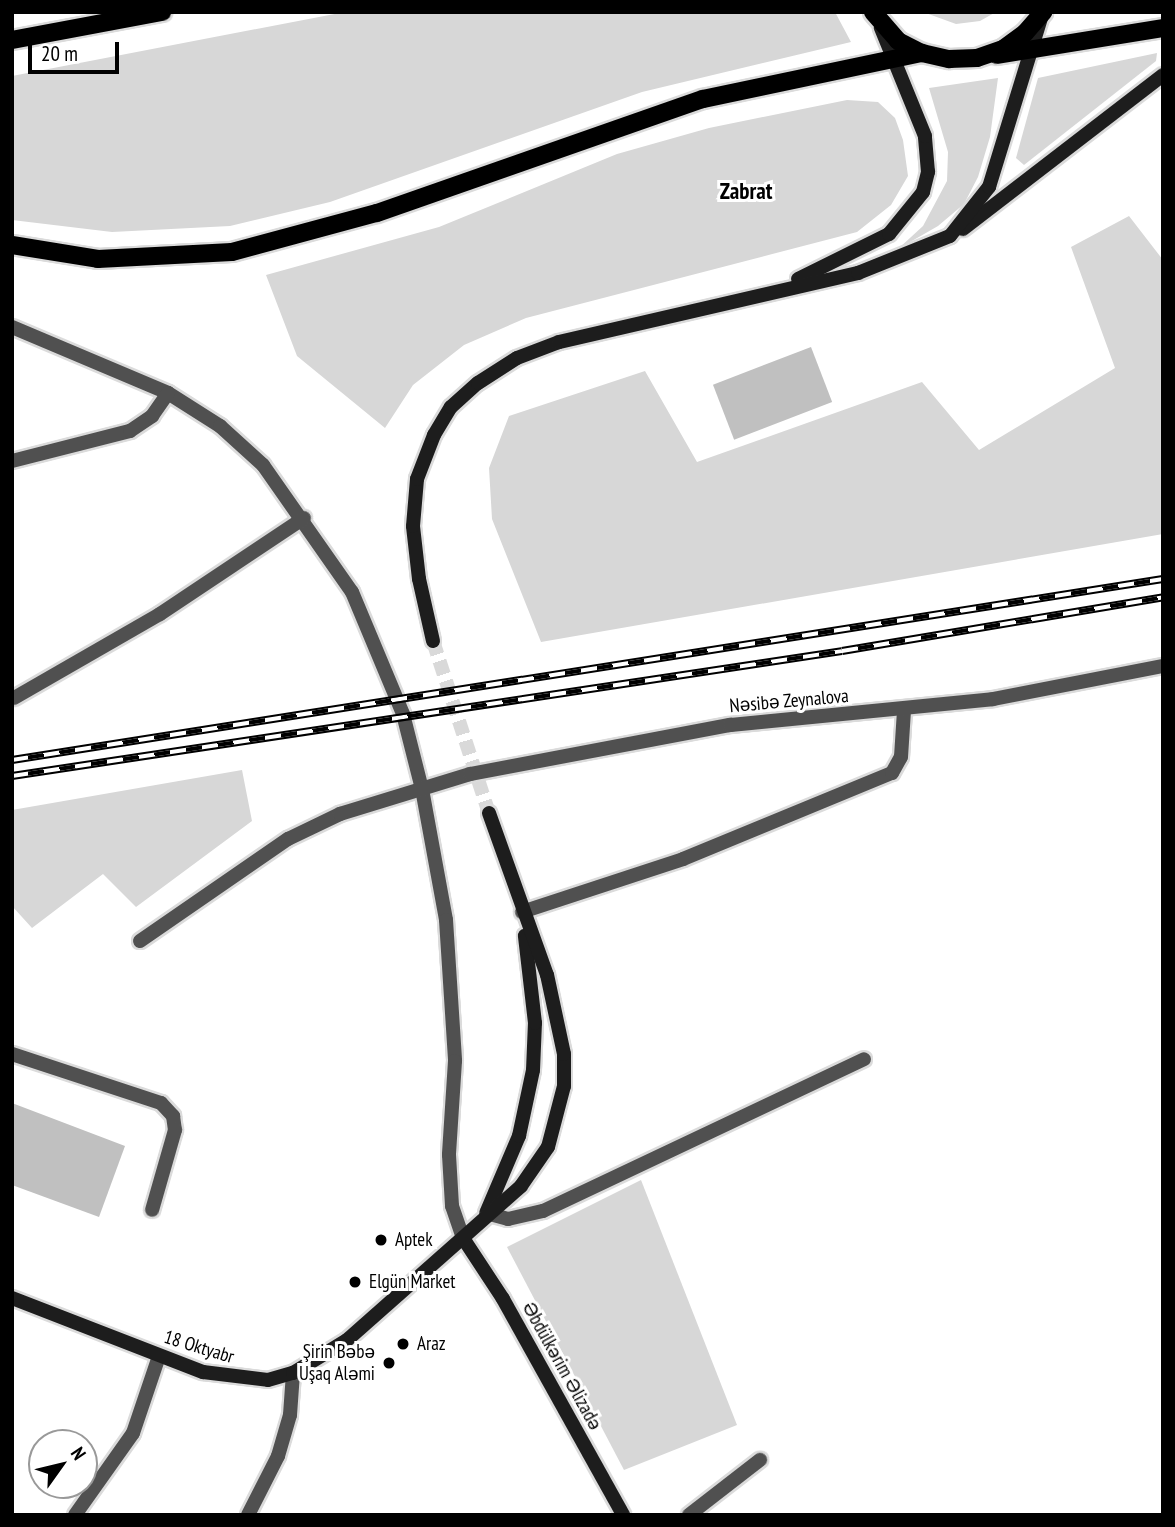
<!DOCTYPE html>
<html>
<head>
<meta charset="utf-8">
<style>
	body { margin:0 }
	#map { position:relative; width:1175px; height:1527px; overflow:hidden; background:#fff; font-family:"PT Sans Narrow",sans-serif }
	div>[style] { position:absolute }
	.green>* { inset:0; background:#d7d7d7 }
	.building>* { inset:0; background:#c0c0c0; transform-origin:0 0 }
	.secondary-tunnel>* { height:14px; margin-top:-7px; transform-origin:0; background:repeating-linear-gradient(90deg,#d9d9d9 0 14px,transparent 0 21px) }
	.roads { filter:drop-shadow(2px 0 #dbdbdb) drop-shadow(-2px 0 #dbdbdb) drop-shadow(0 2px #dbdbdb) drop-shadow(0 -2px #dbdbdb) }
	.lane>* { height:14px; margin:-7px; padding:0 7px; transform-origin:7px; border-radius:7px; background:#505050 }
	.street>* { height:14px; margin:-7px; padding:0 7px; transform-origin:7px; border-radius:7px; background:#505050 }
	.secondary>* { height:14px; margin:-7px; padding:0 7px; transform-origin:7px; border-radius:7px; background:#1d1d1d }
	.primary>* { height:18px; margin:-9px; padding:0 9px; transform-origin:9px; border-radius:9px; background:#000 }
	.rail>* { height:8px; margin-top:-4px; transform-origin:0; background:repeating-linear-gradient(90deg,#fff 0 16px,#000 0 32px); box-sizing:border-box; border-block:2px solid #000 }
	.dots>* { width:19px; height:19px; translate:-50% -50%; box-sizing:border-box; border:4px solid #fff; border-radius:50% }
	span { translate:-50% -50%; white-space:nowrap; text-align:center; line-height:1.15; -webkit-text-stroke:6px #fff; paint-order:stroke }
	.street-label { font-size:19px; color:#000 }
	.poi-label { font-size:19px; color:#000 }
	.left { translate:0 -50%; text-align:left }
	.right { translate:-100% -50%; text-align:right }
	.quarter-label { font-size:23px; color:#000; font-weight:700 }
	.frame { position:absolute; inset:0; border:14px solid #000; pointer-events:none }
	.north { position:absolute; left:28px; top:1429px; width:70px; height:70px; box-sizing:border-box; background:#fff; border:2px solid #999; border-radius:50%; rotate:56deg; font-size:19px; font-weight:700; line-height:28px; text-align:center; color:#000 }
	.north::after { content:''; display:block; margin:auto; width:24px; height:32px; background:#000; clip-path:polygon(50% 0,100% 100%,50% 72%,0 100%) }
	.scale { position:absolute; left:28px; top:42px; width:91px; height:32px; box-sizing:border-box; border:4px solid #000; border-top:0; padding-left:9px; font-size:21px; line-height:24px; white-space:nowrap; color:#000; -webkit-text-stroke:5px #fff; paint-order:stroke }
</style>
</head>
<body>
<div id="map">
	<div class="green">
		<i style="clip-path:polygon(345px 12px,835px 12px,851px 42px,642px 92px,330px 202px,230px 226px,112px 232px,12px 220px,12px 76px)"></i>
		<i style="clip-path:polygon(923px 12px,996px 12px,980px 21px,956px 24px)"></i>
		<i style="clip-path:polygon(1157px 53px,1156px 61px,1024px 165px,1016px 158px,1038px 78px)"></i>
		<i style="clip-path:polygon(998px 78px,990px 137px,978px 177px,964px 204px,938px 226px,898px 249px,923px 226px,947px 181px,948px 152px,929px 88px)"></i>
		<i style="clip-path:polygon(847px 100px,878px 102px,895px 118px,903px 140px,908px 176px,891px 205px,857px 232px,526px 318px,464px 345px,413px 385px,385px 428px,297px 356px,266px 275px,439px 227px,617px 154px,709px 128px)"></i>
		<i style="clip-path:polygon(1129px 216px,1163px 260px,1163px 534px,541px 642px,492px 519px,489px 468px,509px 416px,645px 371px,697px 462px,922px 382px,979px 450px,1115px 368px,1071px 247px)"></i>
		<i style="clip-path:polygon(242px 770px,252px 821px,136px 907px,103px 874px,32px 928px,12px 906px,12px 810px)"></i>
		<i style="clip-path:polygon(641px 1180px,737px 1425px,624px 1470px,507px 1247px)"></i>
	</div>
	<div class="building">
		<i style="left:811px;top:347px;width:59px;height:105px;rotate:69deg"></i>
		<i style="clip-path:polygon(12px 1103px,125px 1146px,99px 1217px,12px 1185px)"></i>
	</div>
	<div class="secondary-tunnel">
		<i style="left:433px;top:641px;width:181px;rotate:72deg"></i>
	</div>
	<div class="roads">
		<div class="lane">
			<i style="left:12px;top:327px;width:169px;rotate:22.9deg"></i>
			<i style="left:168px;top:393px;width:62px;rotate:32.4deg"></i>
			<i style="left:220px;top:426px;width:58px;rotate:42.2deg"></i>
			<i style="left:263px;top:465px;width:155px;rotate:55deg"></i>
			<i style="left:352px;top:592px;width:132px;rotate:67.3deg"></i>
			<i style="left:403px;top:714px;width:77px;rotate:75.8deg"></i>
			<i style="left:422px;top:789px;width:133px;rotate:79.6deg"></i>
			<i style="left:446px;top:920px;width:141px;rotate:86.3deg"></i>
			<i style="left:455px;top:1061px;width:94px;rotate:93.7deg"></i>
			<i style="left:449px;top:1155px;width:51px;rotate:86.6deg"></i>
			<i style="left:452px;top:1206px;width:34px;rotate:71deg"></i>
			<i style="left:12px;top:1054px;width:157px;rotate:18.2deg"></i>
			<i style="left:161px;top:1103px;width:18px;rotate:47deg"></i>
			<i style="left:173px;top:1116px;width:14px;rotate:82deg"></i>
			<i style="left:175px;top:1130px;width:83px;rotate:106deg"></i>
			<i style="left:486px;top:1213px;width:23px;rotate:15deg"></i>
			<i style="left:508px;top:1219px;width:36px;rotate:-13deg"></i>
			<i style="left:543px;top:1211px;width:355px;rotate:-25.3deg"></i>
			<i style="left:75px;top:1515px;width:100px;rotate:-54.7deg"></i>
			<i style="left:133px;top:1433px;width:81px;rotate:-71.3deg"></i>
			<i style="left:689px;top:1515px;width:90px;rotate:-37.8deg"></i>
		</div>
		<div class="street">
			<i style="left:12px;top:461px;width:122px;rotate:-14.3deg"></i>
			<i style="left:130px;top:431px;width:27px;rotate:-34deg"></i>
			<i style="left:152px;top:416px;width:28px;rotate:-55deg"></i>
			<i style="left:14px;top:698px;width:168px;rotate:-29.9deg"></i>
			<i style="left:160px;top:614px;width:173px;rotate:-33.7deg"></i>
			<i style="left:522px;top:912px;width:169px;rotate:-18.2deg"></i>
			<i style="left:683px;top:859px;width:226px;rotate:-22.4deg"></i>
			<i style="left:892px;top:773px;width:18px;rotate:-61deg"></i>
			<i style="left:901px;top:757px;width:47px;rotate:-86.3deg"></i>
			<i style="left:140px;top:941px;width:180px;rotate:-34.6deg"></i>
			<i style="left:288px;top:839px;width:58px;rotate:-25.7deg"></i>
			<i style="left:340px;top:814px;width:136px;rotate:-17.1deg"></i>
			<i style="left:470px;top:774px;width:265px;rotate:-10.7deg"></i>
			<i style="left:730px;top:725px;width:264px;rotate:-5.6deg"></i>
			<i style="left:993px;top:699px;width:173px;rotate:-11deg"></i>
			<i style="left:248px;top:1515px;width:66px;rotate:-63deg"></i>
			<i style="left:278px;top:1456px;width:43px;rotate:-73.7deg"></i>
			<i style="left:290px;top:1415px;width:42px;rotate:-85.9deg"></i>
		</div>
		<div class="secondary">
			<i style="left:963px;top:229px;width:252px;rotate:-37.6deg"></i>
			<i style="left:798px;top:279px;width:102px;rotate:-26.3deg"></i>
			<i style="left:889px;top:234px;width:54px;rotate:-51deg"></i>
			<i style="left:923px;top:192px;width:21px;rotate:-76deg"></i>
			<i style="left:928px;top:172px;width:36px;rotate:-95deg"></i>
			<i style="left:925px;top:136px;width:117px;rotate:-112.2deg"></i>
			<i style="left:433px;top:641px;width:64px;rotate:-102.7deg"></i>
			<i style="left:419px;top:579px;width:53px;rotate:-96.5deg"></i>
			<i style="left:413px;top:526px;width:47px;rotate:-85.1deg"></i>
			<i style="left:417px;top:479px;width:47px;rotate:-68.9deg"></i>
			<i style="left:434px;top:435px;width:33px;rotate:-59deg"></i>
			<i style="left:451px;top:407px;width:36px;rotate:-42deg"></i>
			<i style="left:478px;top:383px;width:46px;rotate:-32.7deg"></i>
			<i style="left:517px;top:358px;width:45px;rotate:-20.9deg"></i>
			<i style="left:559px;top:342px;width:307px;rotate:-13deg"></i>
			<i style="left:858px;top:273px;width:99px;rotate:-21.9deg"></i>
			<i style="left:950px;top:236px;width:63px;rotate:-51.5deg"></i>
			<i style="left:989px;top:187px;width:177px;rotate:-72.9deg"></i>
			<i style="left:487px;top:1211px;width:82px;rotate:-66.9deg"></i>
			<i style="left:519px;top:1136px;width:67px;rotate:-78deg"></i>
			<i style="left:533px;top:1070px;width:47px;rotate:-87.6deg"></i>
			<i style="left:535px;top:1023px;width:88px;rotate:-96.6deg"></i>
			<i style="left:463px;top:1238px;width:73px;rotate:56.7deg"></i>
			<i style="left:503px;top:1299px;width:247px;rotate:60.9deg"></i>
			<i style="left:12px;top:1298px;width:205px;rotate:21.2deg"></i>
			<i style="left:203px;top:1372px;width:65px;rotate:7deg"></i>
			<i style="left:268px;top:1380px;width:26px;rotate:-16deg"></i>
			<i style="left:293px;top:1373px;width:63px;rotate:-31.4deg"></i>
			<i style="left:347px;top:1340px;width:232px;rotate:-41.5deg"></i>
			<i style="left:521px;top:1186px;width:47px;rotate:-55.3deg"></i>
			<i style="left:548px;top:1147px;width:63px;rotate:-75.3deg"></i>
			<i style="left:564px;top:1086px;width:32px;rotate:-90deg"></i>
			<i style="left:564px;top:1054px;width:81px;rotate:-102.1deg"></i>
			<i style="left:547px;top:975px;width:172px;rotate:-109.7deg"></i>
		</div>
		<div class="primary">
			<i style="left:873px;top:12px;width:38px;rotate:49deg"></i>
			<i style="left:898px;top:41px;width:27px;rotate:27deg"></i>
			<i style="left:922px;top:53px;width:28px;rotate:13deg"></i>
			<i style="left:949px;top:59px;width:28px;rotate:-2deg"></i>
			<i style="left:977px;top:58px;width:28px;rotate:-19deg"></i>
			<i style="left:1003px;top:49px;width:27px;rotate:-36deg"></i>
			<i style="left:1025px;top:33px;width:28px;rotate:-49deg"></i>
			<i style="left:12px;top:40px;width:153px;rotate:-10.6deg"></i>
			<i style="left:997px;top:55px;width:168px;rotate:-9.2deg"></i>
			<i style="left:12px;top:245px;width:87px;rotate:9.2deg"></i>
			<i style="left:98px;top:259px;width:134px;rotate:-3deg"></i>
			<i style="left:232px;top:252px;width:150px;rotate:-15.1deg"></i>
			<i style="left:377px;top:213px;width:345px;rotate:-19.3deg"></i>
			<i style="left:703px;top:99px;width:224px;rotate:-11.9deg"></i>
		</div>
	</div>
	<div class="rail">
		<i style="left:12px;top:760px;width:1165px;rotate:-8.94deg"></i>
		<i style="left:12px;top:776px;width:839px;rotate:-8.56deg"></i>
		<i style="left:842px;top:651px;width:326px;rotate:-9.5deg"></i>
	</div>
	<div class="dots">
		<i style="left:381px;top:1240px;background:#000"></i>
		<i style="left:355px;top:1282px;background:#000"></i>
		<i style="left:403px;top:1344px;background:#000"></i>
		<i style="left:389px;top:1363px;background:#000"></i>
	</div>
	<div class="street-label">
		<span style="left:789px;top:701px;rotate:-5deg">Nəsibə Zeynalova</span>
		<span style="left:199px;top:1347px;rotate:17deg">18 Oktyabr</span>
		<span style="left:562px;top:1366px;rotate:61deg">Əbdülkərim Əlizadə</span>
	</div>
	<div class="poi-label">
		<span class="left" style="left:395px;top:1240px">Aptek</span>
		<span class="left" style="left:369px;top:1282px">Elgün Market</span>
		<span class="left" style="left:417px;top:1344px">Araz</span>
		<span class="right" style="left:375px;top:1363px">Şirin Bəbə<br>Uşaq Aləmi</span>
	</div>
	<div class="quarter-label">
		<span style="left:746px;top:191px">Zabrat</span>
	</div>
	<div class="frame"></div>
	<div class="north">N</div>
	<div class="scale">20 m</div>
</div>
</body>
</html>
